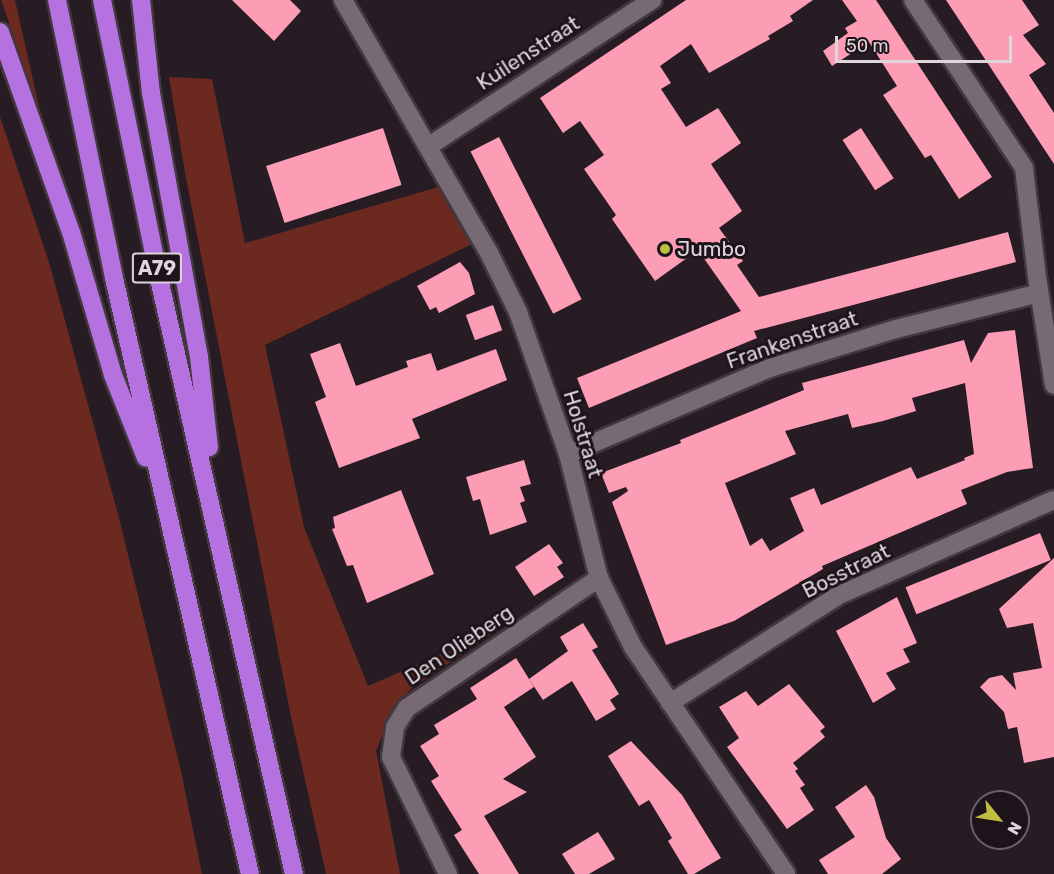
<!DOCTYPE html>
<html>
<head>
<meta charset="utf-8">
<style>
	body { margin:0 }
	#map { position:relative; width:1054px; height:874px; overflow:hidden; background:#271c24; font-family:Rubik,sans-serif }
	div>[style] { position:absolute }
	.green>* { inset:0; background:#6b2920 }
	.building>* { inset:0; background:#fd9cb5; transform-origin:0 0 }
	.roads { filter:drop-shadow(2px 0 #41393e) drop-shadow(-2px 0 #41393e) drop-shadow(0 2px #41393e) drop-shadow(0 -2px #41393e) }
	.minor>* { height:18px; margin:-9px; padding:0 9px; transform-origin:9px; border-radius:9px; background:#786a74 }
	.motorway>* { height:18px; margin:-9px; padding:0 9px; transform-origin:9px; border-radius:9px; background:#b671e0 }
	.dots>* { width:16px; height:16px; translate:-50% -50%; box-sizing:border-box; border:3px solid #1d131a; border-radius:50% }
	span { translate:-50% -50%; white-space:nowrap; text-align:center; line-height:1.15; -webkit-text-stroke:6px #1d131a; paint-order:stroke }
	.shield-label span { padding:2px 4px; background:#1d131a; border:2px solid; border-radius:4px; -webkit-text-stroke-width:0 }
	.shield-label { font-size:20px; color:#ded6db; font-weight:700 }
	.street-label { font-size:21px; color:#ded6db }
	.poi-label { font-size:21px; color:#ded6db }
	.left { translate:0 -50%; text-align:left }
	.north { position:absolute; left:970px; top:790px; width:60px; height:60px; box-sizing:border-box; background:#1d131a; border:2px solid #6a6167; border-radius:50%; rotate:120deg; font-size:16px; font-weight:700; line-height:24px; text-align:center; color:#ded6db }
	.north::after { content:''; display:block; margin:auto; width:21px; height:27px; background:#bfbe41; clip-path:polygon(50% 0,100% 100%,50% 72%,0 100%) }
	.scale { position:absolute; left:835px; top:36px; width:177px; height:27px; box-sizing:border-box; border:3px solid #ded6db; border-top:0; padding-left:8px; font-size:18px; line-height:21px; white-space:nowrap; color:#ded6db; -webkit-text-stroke:4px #1d131a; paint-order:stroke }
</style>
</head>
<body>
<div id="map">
	<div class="green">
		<i style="clip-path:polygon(1px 0,15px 0,40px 111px)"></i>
		<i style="clip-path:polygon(169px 77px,212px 79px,245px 243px,442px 186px,474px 243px,265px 345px,304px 527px,368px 686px,499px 629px,411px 689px,394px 706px,376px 751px,400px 874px,326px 874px,291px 717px,185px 173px)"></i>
		<i style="clip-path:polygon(0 117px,49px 262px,119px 518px,181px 771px,202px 874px,0 874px)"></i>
	</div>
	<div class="building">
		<i style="clip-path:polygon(232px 0,290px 0,301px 11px,274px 41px)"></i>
		<i style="clip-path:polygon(686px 0,813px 0,790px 16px,793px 21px,768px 36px,770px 39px,709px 73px,691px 44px,660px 66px,671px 83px,661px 89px,686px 127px,718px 108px,741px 143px,711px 164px,742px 211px,719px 228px,743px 261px,737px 265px,759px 297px,1008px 232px,1016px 262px,754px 331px,757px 338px,589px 408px,577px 378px,741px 311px,698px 250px,655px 281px,612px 219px,616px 215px,584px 169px,604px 155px,580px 121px,563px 133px,540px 98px)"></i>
		<i style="clip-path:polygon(842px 0,876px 0,992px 177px,959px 199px,931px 155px,925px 158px,883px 95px,897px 86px,869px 42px,832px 66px,823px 51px,848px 33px,845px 28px,857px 21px)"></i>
		<i style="clip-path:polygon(946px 0,1022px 0,1039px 25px,1023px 35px,1046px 64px,1029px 75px,1054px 113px,1054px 164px)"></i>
		<i style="left:383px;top:128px;width:60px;height:123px;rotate:72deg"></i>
		<i style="left:861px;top:128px;width:60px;height:22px;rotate:57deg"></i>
		<i style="left:499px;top:137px;width:182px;height:32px;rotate:63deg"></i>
		<i style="clip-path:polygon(460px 262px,469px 273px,475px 294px,439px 313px,436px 307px,430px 310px,417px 286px)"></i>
		<i style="left:493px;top:305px;width:27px;height:29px;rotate:70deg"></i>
		<i style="clip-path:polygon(evenodd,1015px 330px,1033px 468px,1007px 472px,961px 490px,967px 504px,822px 566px,823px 569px,734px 621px,666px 645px,612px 502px,628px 491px,626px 487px,609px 493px,601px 473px,681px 443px,680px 440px,804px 390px,802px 383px,964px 340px,971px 363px,988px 333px,1015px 330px,965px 383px,974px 454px,964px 458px,965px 460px,917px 479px,911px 467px,821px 505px,814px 488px,790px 498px,804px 531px,770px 551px,762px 538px,750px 546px,725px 483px,796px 454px,785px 431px,848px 414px,852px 428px,883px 421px,916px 411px,912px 398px,965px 383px)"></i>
		<i style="clip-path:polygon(340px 343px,356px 386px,408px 367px,406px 361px,431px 353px,437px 371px,496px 349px,507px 380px,412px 419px,420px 438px,339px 468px,315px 402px,326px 397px,310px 354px)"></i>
		<i style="clip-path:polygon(524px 460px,531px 484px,520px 487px,525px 501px,520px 503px,527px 522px,490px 535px,480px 499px,473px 501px,466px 477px)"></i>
		<i style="clip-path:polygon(401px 490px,434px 574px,367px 603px,353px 565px,347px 566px,332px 529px,335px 528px,333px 517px)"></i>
		<i style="left:1040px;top:533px;width:29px;height:145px;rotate:68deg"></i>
		<i style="clip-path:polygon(549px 544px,563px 563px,557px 567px,564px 577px,534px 596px,515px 567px)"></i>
		<i style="clip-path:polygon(1054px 558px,1054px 757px,1024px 763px,1017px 727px,1008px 729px,1004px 712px,980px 687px,989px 678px,1002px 675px,1016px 690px,1013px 673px,1042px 668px,1033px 623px,1007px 628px,999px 609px)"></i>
		<i style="clip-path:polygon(897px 597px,917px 643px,903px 649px,910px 662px,886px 673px,896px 689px,873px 703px,836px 631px)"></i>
		<i style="clip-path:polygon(583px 623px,598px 647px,592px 650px,619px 694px,610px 700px,616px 709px,596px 721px,572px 681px,543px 700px,529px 679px,568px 651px,560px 637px)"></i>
		<i style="clip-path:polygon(516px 658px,534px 687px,504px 707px,536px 757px,503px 779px,527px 792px,484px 816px,519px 874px,479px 874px,454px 835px,462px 830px,431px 781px,439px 776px,420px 746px,439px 734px,434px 725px,477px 699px,470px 688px)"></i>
		<i style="clip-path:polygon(789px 684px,825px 727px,820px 731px,825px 737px,793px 763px,798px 769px,795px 771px,805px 785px,800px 788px,814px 810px,787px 829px,727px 747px,739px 738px,719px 707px,746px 691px,758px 706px)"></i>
		<i style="clip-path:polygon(631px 741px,682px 795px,721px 858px,694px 874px,688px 874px,668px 841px,672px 838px,649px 800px,639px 806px,608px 756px)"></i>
		<i style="clip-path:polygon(866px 785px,874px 797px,886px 838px,901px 859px,882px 874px,828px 874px,819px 860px,855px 837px,835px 807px)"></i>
		<i style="clip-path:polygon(598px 832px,615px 859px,589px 874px,575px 874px,562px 854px)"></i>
	</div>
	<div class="roads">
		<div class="minor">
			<i style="left:343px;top:0;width:292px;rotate:60deg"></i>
			<i style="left:489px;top:253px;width:66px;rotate:63.8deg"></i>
			<i style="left:518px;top:312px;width:151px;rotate:70.6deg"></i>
			<i style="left:568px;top:454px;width:128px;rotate:76deg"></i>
			<i style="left:599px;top:578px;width:77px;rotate:63.8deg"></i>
			<i style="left:633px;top:647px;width:274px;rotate:56deg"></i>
			<i style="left:913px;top:0;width:201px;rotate:56.5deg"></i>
			<i style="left:1024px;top:168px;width:110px;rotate:83.2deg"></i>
			<i style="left:1037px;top:277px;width:109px;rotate:81.1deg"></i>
			<i style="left:429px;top:146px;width:267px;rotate:-33.2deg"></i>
			<i style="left:568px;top:454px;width:220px;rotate:-23.1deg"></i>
			<i style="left:770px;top:368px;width:132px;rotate:-17.2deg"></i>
			<i style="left:896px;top:329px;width:147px;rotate:-14.1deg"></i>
			<i style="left:670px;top:703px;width:198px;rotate:-32.6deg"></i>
			<i style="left:837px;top:596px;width:237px;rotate:-23.9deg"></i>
			<i style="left:448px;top:874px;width:130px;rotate:-116deg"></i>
			<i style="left:391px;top:757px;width:30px;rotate:-82deg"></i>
			<i style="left:395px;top:727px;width:22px;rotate:-58deg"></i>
			<i style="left:407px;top:708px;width:232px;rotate:-34.1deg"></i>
		</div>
		<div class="motorway">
			<i style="left:57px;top:0;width:284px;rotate:78.4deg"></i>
			<i style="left:114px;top:278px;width:611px;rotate:77.15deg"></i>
			<i style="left:102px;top:0;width:289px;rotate:78.4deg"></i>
			<i style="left:160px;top:283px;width:606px;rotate:77.23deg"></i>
			<i style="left:141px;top:0;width:94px;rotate:83.9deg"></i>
			<i style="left:151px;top:93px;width:268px;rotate:79.7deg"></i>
			<i style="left:199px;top:357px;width:91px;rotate:83.7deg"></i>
			<i style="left:0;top:32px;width:212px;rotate:70.5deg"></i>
			<i style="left:71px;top:232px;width:149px;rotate:73.6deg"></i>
			<i style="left:113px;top:375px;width:89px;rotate:68.3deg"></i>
		</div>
	</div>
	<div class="dots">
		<i style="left:665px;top:249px;background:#bfbe41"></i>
	</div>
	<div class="shield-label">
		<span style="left:157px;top:268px">A79</span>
	</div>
	<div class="street-label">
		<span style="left:528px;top:53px;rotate:-33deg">Kuilenstraat</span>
		<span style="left:792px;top:340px;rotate:-19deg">Frankenstraat</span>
		<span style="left:583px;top:434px;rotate:73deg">Holstraat</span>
		<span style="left:846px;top:571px;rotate:-27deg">Bosstraat</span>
		<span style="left:459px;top:645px;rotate:-34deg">Den Olieberg</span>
	</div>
	<div class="poi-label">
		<span class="left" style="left:677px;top:249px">Jumbo</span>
	</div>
	<div class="north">N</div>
	<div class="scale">50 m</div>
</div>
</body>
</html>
